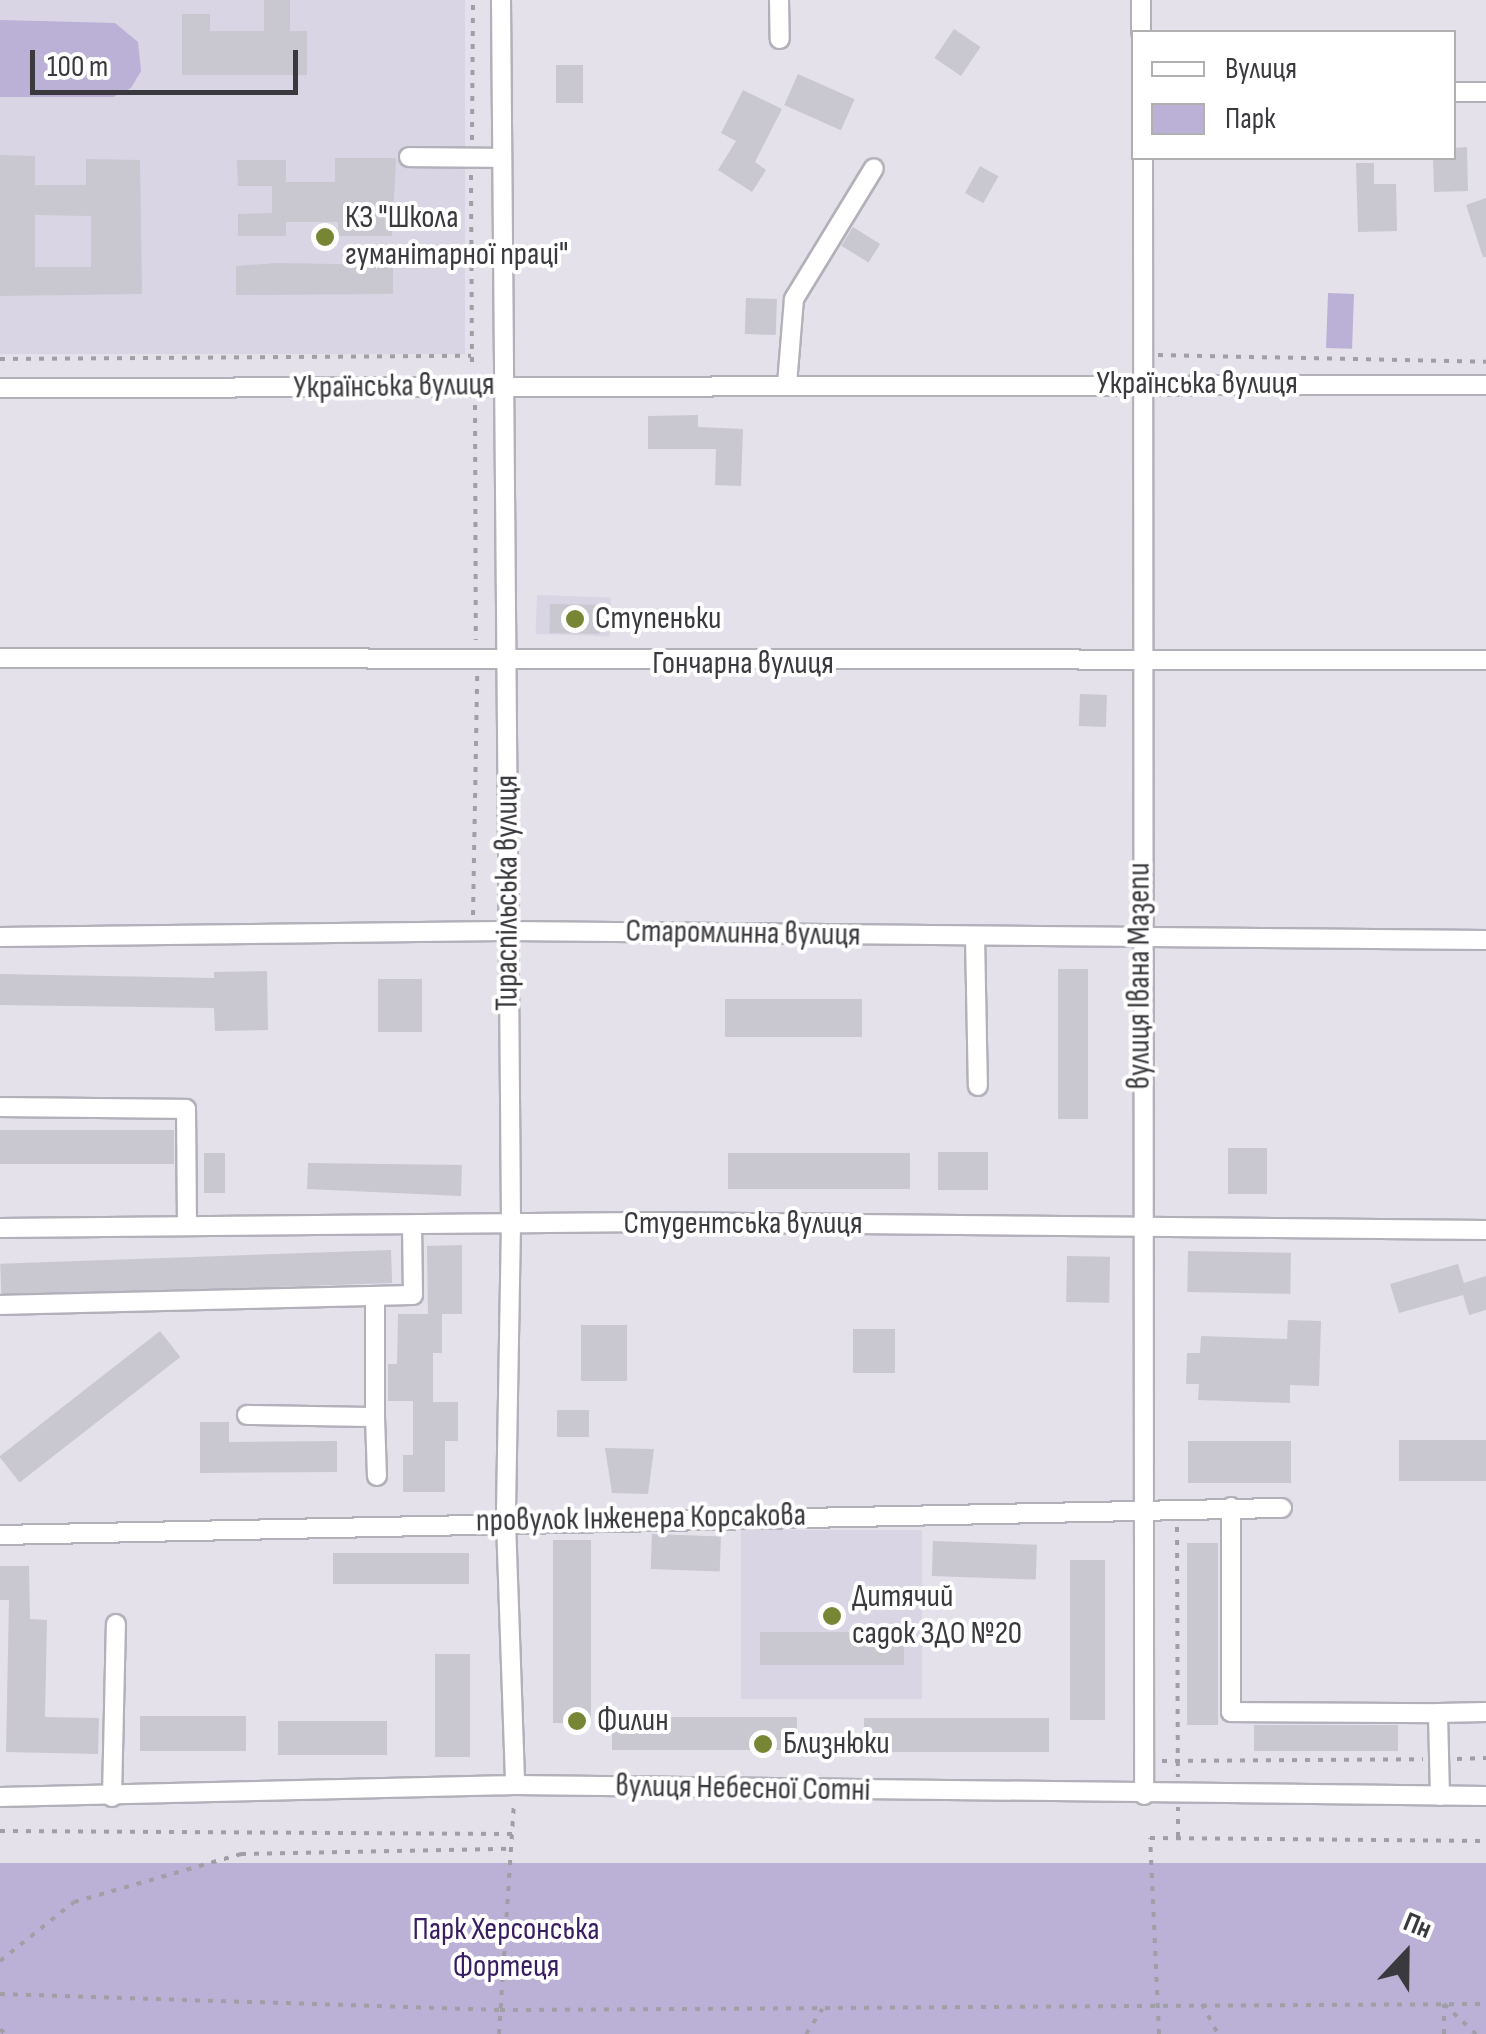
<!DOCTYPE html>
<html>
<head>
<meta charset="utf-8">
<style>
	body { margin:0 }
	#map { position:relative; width:1486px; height:2034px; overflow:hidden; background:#e4e1eb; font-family:"Sofia Sans Condensed",sans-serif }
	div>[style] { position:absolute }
	.built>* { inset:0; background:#d9d5e5; transform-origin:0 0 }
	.green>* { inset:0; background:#bbb0d6; transform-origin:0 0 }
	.building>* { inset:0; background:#c9c7d0; transform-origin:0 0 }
	.path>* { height:4px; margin-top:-2px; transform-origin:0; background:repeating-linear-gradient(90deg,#a19fa6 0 5px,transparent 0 13px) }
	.roads { filter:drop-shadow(2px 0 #b2b0b9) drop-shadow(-2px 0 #b2b0b9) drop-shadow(0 2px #b2b0b9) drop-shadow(0 -2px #b2b0b9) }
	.minor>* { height:18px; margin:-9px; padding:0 9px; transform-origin:9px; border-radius:9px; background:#fff }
	.dots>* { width:28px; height:28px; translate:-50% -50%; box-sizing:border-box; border:5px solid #fff; border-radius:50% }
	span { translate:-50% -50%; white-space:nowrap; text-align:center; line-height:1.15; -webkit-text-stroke:8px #fff; paint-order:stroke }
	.poi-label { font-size:32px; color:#3a393d }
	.left { translate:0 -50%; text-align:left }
	.street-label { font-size:32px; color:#3a393d }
	.park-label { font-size:32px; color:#391d62 }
	.legend { position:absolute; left:1131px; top:30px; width:325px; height:130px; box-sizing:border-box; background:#fff; border:2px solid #b0b0b1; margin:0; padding:12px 18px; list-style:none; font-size:30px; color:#3a393d }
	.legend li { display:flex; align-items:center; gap:20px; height:50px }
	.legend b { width:50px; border:2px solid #b0b0b1 }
	.north { position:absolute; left:1356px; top:1904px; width:100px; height:100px; -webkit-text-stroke:8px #fff; paint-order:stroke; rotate:22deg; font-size:28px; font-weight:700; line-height:40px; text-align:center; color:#3a393d }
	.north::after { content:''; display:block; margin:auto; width:35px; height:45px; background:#3a393d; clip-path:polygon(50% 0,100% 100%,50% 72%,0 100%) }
	.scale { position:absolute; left:30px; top:50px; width:268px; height:45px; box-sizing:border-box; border:5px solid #3a393d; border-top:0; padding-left:12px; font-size:30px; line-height:35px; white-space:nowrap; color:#3a393d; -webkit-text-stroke:8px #fff; paint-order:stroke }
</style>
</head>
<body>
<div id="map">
	<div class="built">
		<i style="left:0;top:0;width:465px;height:354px"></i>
		<i style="left:537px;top:595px;width:74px;height:39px;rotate:2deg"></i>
		<i style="left:922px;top:1530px;width:169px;height:181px;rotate:90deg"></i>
	</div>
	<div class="green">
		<i style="clip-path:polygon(0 20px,115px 23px,138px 42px,141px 71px,131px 88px,113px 97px,0 97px)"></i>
		<i style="left:1328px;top:293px;width:26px;height:55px;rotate:2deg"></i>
		<i style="left:0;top:1863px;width:1486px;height:171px"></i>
	</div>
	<div class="building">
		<i style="clip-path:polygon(264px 0,290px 0,290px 31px,307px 31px,307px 75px,182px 75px,182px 14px,210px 14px,210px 31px,264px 31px)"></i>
		<i style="left:954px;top:29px;width:32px;height:35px;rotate:34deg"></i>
		<i style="left:556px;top:65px;width:27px;height:38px"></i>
		<i style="left:798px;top:74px;width:62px;height:34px;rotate:24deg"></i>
		<i style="clip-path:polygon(743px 90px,782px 109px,755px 162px,766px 170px,752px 192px,718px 170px,736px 141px,721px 133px)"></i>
		<i style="clip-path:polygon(1467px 147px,1468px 191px,1434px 192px,1433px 158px,1454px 158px,1454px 148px)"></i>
		<i style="clip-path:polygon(evenodd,0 155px,35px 156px,35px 185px,86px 185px,86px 159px,140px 160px,142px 294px,0 296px,0 155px,35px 215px,91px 216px,91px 267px,35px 267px,35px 215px)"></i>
		<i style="clip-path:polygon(335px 158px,396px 158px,392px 236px,338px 236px,338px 222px,286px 222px,286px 236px,238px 236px,238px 214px,272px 213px,272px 186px,238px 186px,237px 160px,286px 160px,286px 182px,335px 182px)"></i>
		<i style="clip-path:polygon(1356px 163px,1374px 163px,1374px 184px,1396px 184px,1397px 231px,1358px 232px)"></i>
		<i style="left:980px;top:166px;width:21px;height:31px;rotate:29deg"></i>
		<i style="clip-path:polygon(1486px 198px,1486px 257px,1483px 257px,1466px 205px)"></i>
		<i style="left:853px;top:227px;width:32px;height:22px;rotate:32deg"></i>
		<i style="clip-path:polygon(277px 263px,393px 265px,393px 294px,236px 295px,236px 266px)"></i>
		<i style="left:746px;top:298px;width:31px;height:36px;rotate:2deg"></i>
		<i style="clip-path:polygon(698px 415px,698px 427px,743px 429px,741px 486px,715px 485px,716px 449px,648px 449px,648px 416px)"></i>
		<i style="left:550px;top:604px;width:50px;height:29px;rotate:1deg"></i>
		<i style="left:1080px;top:694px;width:27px;height:32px;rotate:2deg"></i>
		<i style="left:1058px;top:969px;width:30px;height:150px"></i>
		<i style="clip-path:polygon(267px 971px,268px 1030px,215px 1031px,214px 1008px,0 1005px,0 974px,214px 978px,214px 972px)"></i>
		<i style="left:422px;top:979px;width:53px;height:44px;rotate:90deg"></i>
		<i style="left:725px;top:999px;width:137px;height:38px"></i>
		<i style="left:174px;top:1130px;width:34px;height:174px;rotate:90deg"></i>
		<i style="left:1228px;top:1148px;width:39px;height:46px"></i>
		<i style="left:938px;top:1152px;width:50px;height:38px"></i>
		<i style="left:204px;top:1153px;width:21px;height:40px"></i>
		<i style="left:910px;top:1153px;width:36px;height:182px;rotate:90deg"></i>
		<i style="clip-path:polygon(308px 1163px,462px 1165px,461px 1196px,307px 1189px)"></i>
		<i style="clip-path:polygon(462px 1245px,462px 1314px,442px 1314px,442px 1353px,433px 1353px,433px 1402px,458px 1402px,458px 1441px,445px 1441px,445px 1492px,403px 1492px,403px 1455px,413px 1455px,413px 1401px,388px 1401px,388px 1364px,397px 1364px,398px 1314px,428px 1314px,427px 1246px)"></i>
		<i style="left:391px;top:1250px;width:33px;height:391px;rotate:88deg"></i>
		<i style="left:1188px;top:1251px;width:103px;height:41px;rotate:1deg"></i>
		<i style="left:1067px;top:1256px;width:43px;height:46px;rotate:1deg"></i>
		<i style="clip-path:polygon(1458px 1264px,1464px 1283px,1486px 1276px,1486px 1310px,1469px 1315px,1463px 1295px,1399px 1313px,1390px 1284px)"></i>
		<i style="clip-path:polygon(1288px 1320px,1321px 1321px,1319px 1386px,1290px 1385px,1290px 1403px,1198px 1400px,1199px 1384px,1186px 1384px,1187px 1353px,1200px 1353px,1201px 1336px,1287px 1339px)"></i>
		<i style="left:581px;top:1325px;width:46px;height:56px"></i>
		<i style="left:853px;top:1329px;width:42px;height:44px"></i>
		<i style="left:160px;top:1331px;width:33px;height:204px;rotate:52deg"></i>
		<i style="left:557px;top:1410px;width:32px;height:27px"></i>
		<i style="clip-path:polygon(200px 1422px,229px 1422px,229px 1442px,337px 1441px,337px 1472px,200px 1473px)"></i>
		<i style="left:1486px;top:1440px;width:41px;height:87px;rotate:90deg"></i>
		<i style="left:1291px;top:1441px;width:42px;height:103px;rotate:90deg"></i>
		<i style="clip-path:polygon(605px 1448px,654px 1449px,648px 1494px,612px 1493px)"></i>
		<i style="left:652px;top:1534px;width:69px;height:35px;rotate:2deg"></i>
		<i style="left:553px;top:1540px;width:38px;height:183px"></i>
		<i style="left:933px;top:1541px;width:104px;height:35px;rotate:2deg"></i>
		<i style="left:1187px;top:1543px;width:31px;height:182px"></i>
		<i style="left:333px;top:1553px;width:136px;height:31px"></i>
		<i style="left:1070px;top:1560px;width:35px;height:160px"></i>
		<i style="clip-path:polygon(0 1566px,29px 1566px,30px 1619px,47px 1620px,45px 1717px,99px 1718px,98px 1754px,6px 1752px,9px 1600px,0 1600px)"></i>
		<i style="left:904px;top:1632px;width:33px;height:144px;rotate:90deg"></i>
		<i style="left:435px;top:1654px;width:35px;height:103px"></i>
		<i style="left:140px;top:1716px;width:106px;height:35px"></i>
		<i style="left:797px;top:1717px;width:33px;height:185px;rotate:90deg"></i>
		<i style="left:864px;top:1718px;width:185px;height:34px"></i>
		<i style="left:387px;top:1721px;width:34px;height:109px;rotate:90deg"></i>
		<i style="left:1254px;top:1725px;width:144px;height:26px"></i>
	</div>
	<div class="path">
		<i style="left:472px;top:140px;width:140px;rotate:-89.6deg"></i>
		<i style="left:471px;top:175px;width:195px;rotate:89.7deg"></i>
		<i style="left:1158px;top:355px;width:328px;rotate:1.2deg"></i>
		<i style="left:0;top:359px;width:471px;rotate:-0.4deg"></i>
		<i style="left:475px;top:405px;width:235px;rotate:89.8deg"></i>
		<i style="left:473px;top:915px;width:241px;rotate:-89deg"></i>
		<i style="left:1177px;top:1527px;width:250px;rotate:89.8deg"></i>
		<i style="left:1457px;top:1759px;width:29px;rotate:-2deg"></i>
		<i style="left:1162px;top:1761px;width:261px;rotate:-0.4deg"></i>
		<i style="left:0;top:1831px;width:512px;rotate:0.34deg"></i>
		<i style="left:1178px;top:1837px;width:30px;rotate:-90deg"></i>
		<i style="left:0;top:1961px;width:95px;rotate:-38.6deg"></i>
		<i style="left:74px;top:1902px;width:174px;rotate:-16deg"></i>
		<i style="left:241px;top:1854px;width:270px;rotate:-1.1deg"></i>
		<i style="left:0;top:1994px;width:500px;rotate:1.83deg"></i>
		<i style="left:500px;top:2010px;width:986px;rotate:-0.35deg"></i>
		<i style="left:1202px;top:2004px;width:34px;rotate:62deg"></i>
		<i style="left:1444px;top:2004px;width:44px;rotate:43.2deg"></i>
		<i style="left:0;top:2029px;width:7px;rotate:45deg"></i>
		<i style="left:499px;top:2034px;width:230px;rotate:-86.3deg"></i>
		<i style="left:806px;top:2034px;width:30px;rotate:-57deg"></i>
		<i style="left:1159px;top:2034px;width:196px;rotate:-92.6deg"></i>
		<i style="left:1150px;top:1838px;width:336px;rotate:0.5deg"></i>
		<i style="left:1444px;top:2034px;width:30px;rotate:-90deg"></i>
	</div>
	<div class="roads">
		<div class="minor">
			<i style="left:501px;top:0;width:1224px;rotate:89.53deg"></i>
			<i style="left:511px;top:1224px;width:298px;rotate:91deg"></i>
			<i style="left:506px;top:1522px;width:263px;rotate:88deg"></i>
			<i style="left:779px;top:0;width:39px;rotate:89deg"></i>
			<i style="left:1141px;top:0;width:32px;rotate:90deg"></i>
			<i style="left:1454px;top:92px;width:32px"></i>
			<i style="left:409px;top:157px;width:93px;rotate:0.6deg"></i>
			<i style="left:1143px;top:158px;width:1637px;rotate:89.96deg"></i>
			<i style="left:787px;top:384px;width:85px;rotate:-85.3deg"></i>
			<i style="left:794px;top:299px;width:153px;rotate:-58.6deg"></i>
			<i style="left:0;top:388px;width:1486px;rotate:-0.12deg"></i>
			<i style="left:0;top:658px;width:1486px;rotate:0.08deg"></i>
			<i style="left:975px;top:936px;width:150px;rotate:88.9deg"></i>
			<i style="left:0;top:937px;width:509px;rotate:-0.68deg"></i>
			<i style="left:509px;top:931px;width:977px;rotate:0.53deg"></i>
			<i style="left:0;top:1107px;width:186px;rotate:0.6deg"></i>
			<i style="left:186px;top:1109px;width:116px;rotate:89.5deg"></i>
			<i style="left:0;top:1228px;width:647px;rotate:-0.53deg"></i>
			<i style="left:647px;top:1222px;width:839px;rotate:0.55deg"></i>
			<i style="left:0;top:1305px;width:413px;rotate:-1.4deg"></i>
			<i style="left:413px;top:1295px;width:69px;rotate:-90.8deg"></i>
			<i style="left:247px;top:1415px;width:128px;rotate:0.9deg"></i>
			<i style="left:375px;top:1417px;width:121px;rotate:-90deg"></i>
			<i style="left:375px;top:1417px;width:59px;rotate:88.1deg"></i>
			<i style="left:1231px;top:1507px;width:205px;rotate:90deg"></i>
			<i style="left:1231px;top:1712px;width:207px;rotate:0.3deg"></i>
			<i style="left:0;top:1535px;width:1282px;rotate:-1.21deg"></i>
			<i style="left:1440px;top:1796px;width:83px;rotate:-91.4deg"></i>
			<i style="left:1438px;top:1713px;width:48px;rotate:-1.2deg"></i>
			<i style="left:0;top:1797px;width:515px;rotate:-1.33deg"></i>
			<i style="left:515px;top:1785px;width:971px;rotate:0.65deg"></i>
			<i style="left:112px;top:1797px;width:173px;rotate:-88.7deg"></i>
		</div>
	</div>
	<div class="dots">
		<i style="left:325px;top:237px;background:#778634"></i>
		<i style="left:575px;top:619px;background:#778634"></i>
		<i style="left:832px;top:1616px;background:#778634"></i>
		<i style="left:577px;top:1721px;background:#778634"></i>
		<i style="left:763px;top:1744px;background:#778634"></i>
	</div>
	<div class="poi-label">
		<span class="left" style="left:345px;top:237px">КЗ "Школа<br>гуманітарної праці"</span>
		<span class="left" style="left:595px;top:619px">Ступеньки</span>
		<span class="left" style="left:852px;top:1616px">Дитячий<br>садок ЗДО №20</span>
		<span class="left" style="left:597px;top:1721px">Филин</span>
		<span class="left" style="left:783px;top:1744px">Близнюки</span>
	</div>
	<div class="street-label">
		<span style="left:1197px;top:384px">Українська вулиця</span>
		<span style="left:394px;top:387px;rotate:-1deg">Українська вулиця</span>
		<span style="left:743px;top:664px">Гончарна вулиця</span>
		<span style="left:508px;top:893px;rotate:-90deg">Тираспільська вулиця</span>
		<span style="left:743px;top:934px;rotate:1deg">Старомлинна вулиця</span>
		<span style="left:1140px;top:976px;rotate:-90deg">вулиця Івана Мазепи</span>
		<span style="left:743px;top:1224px">Студентська вулиця</span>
		<span style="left:641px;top:1519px;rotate:-1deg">провулок Інженера Корсакова</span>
		<span style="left:743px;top:1789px;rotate:1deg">вулиця Небесної Сотні</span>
	</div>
	<div class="park-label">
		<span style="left:506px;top:1949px">Парк Херсонська<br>Фортеця</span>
	</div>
	<ul class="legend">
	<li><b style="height:12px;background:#fff"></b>Вулиця</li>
	<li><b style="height:28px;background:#bbb0d6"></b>Парк</li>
	</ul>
	<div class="north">Пн</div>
	<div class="scale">100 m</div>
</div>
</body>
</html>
